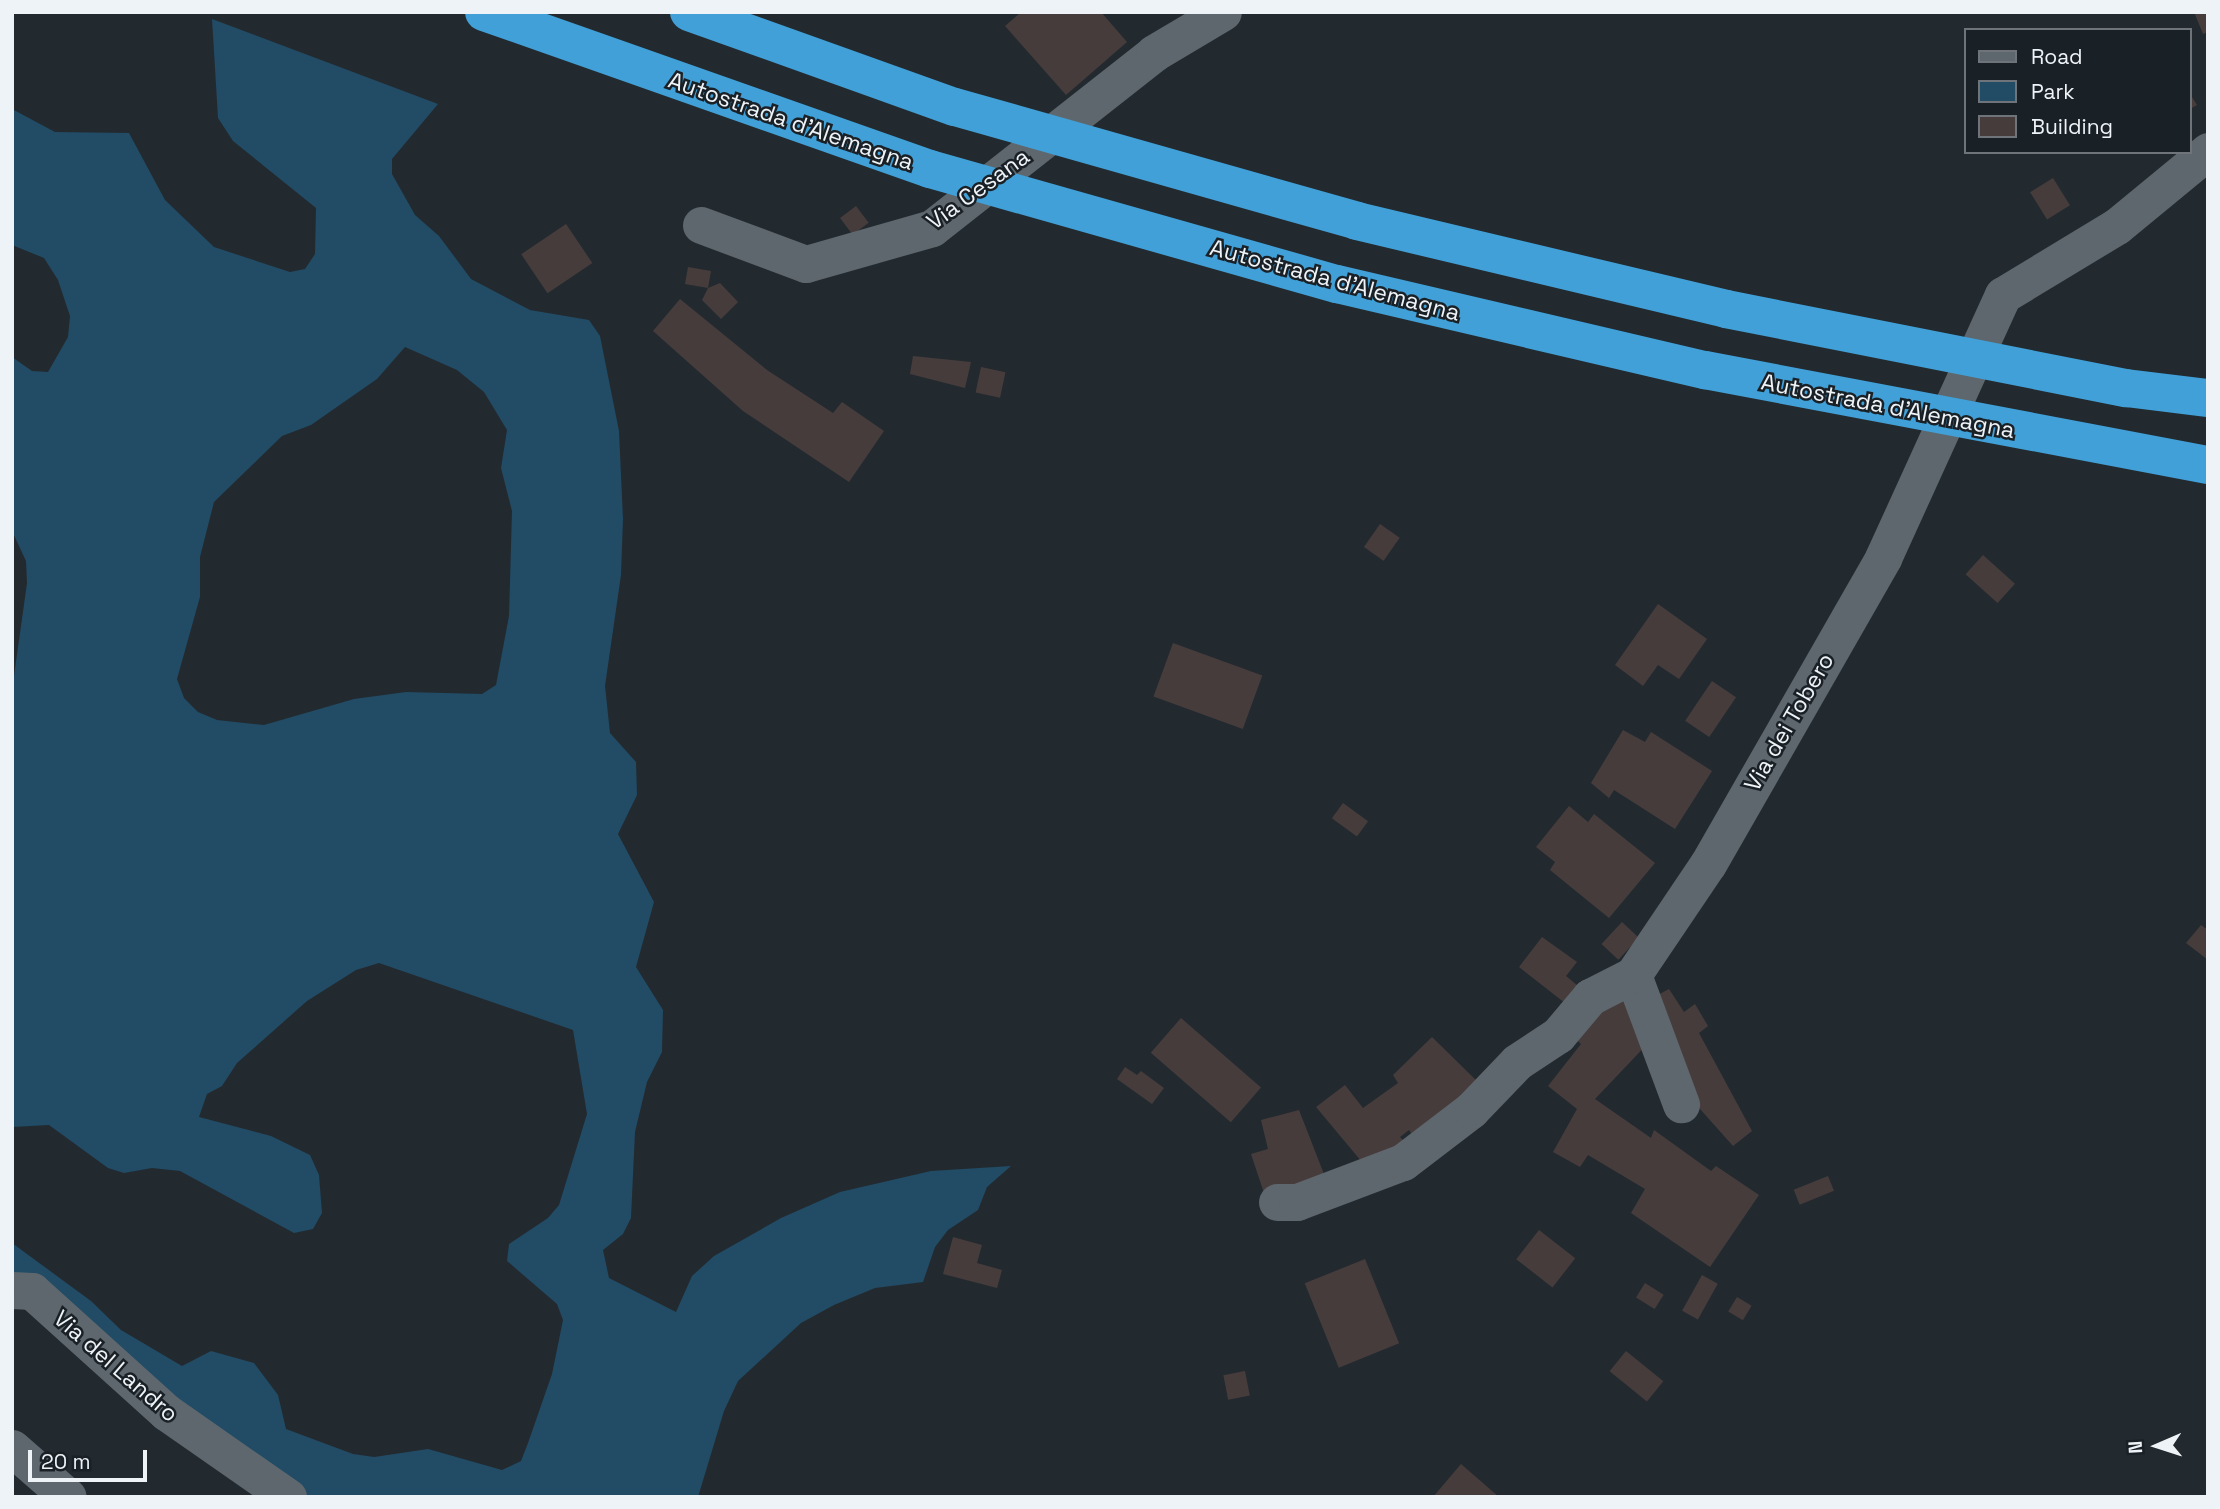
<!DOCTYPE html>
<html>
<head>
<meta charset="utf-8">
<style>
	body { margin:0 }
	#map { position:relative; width:2220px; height:1509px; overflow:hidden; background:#222a2f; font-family:"Space Grotesk",sans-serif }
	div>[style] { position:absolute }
	.green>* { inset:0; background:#224b65 }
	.building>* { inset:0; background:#473c3c; transform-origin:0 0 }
	.minor>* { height:37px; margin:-18.5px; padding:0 18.5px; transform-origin:18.5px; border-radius:18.5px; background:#5e676d }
	.motorway>* { height:38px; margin:-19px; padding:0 19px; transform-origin:19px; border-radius:19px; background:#41a0d8 }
	span { translate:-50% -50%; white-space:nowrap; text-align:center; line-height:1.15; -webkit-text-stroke:5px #192026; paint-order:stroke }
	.street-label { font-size:23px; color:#eef3f7 }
	.frame { position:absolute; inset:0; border:14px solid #eef3f7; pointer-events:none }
	.legend { position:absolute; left:1964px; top:28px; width:228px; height:126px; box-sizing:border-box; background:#192026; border:2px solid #6e747a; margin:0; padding:9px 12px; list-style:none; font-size:21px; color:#eef3f7 }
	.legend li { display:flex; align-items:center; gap:14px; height:35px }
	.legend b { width:35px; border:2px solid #6e747a }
	.north { position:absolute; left:2122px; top:1411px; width:70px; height:70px; -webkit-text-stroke:5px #192026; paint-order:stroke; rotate:267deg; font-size:19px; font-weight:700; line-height:28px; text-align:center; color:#eef3f7 }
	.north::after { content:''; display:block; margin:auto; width:24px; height:32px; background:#eef3f7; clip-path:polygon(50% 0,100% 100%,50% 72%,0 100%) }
	.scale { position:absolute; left:28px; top:1450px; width:119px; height:32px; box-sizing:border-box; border:4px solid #eef3f7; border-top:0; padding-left:9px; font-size:21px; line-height:24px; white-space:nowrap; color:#eef3f7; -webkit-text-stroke:5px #192026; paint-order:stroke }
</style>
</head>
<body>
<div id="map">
	<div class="green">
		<i style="clip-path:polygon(evenodd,212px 19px,438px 104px,392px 159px,392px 174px,415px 215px,439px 236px,471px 279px,530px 310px,589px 320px,600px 336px,619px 431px,623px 519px,621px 575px,605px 686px,610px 733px,636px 762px,637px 795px,618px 834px,654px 902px,636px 967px,663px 1010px,662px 1052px,647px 1082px,635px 1132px,631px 1218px,623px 1234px,603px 1250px,609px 1278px,676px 1312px,692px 1276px,714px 1256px,781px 1218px,840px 1192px,931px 1171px,1011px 1166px,987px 1187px,978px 1210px,948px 1230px,935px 1247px,923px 1282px,875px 1288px,834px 1305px,801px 1323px,738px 1381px,724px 1411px,698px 1497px,287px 1497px,12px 1289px,12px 1243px,91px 1301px,121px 1330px,182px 1366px,211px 1351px,254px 1363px,278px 1395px,286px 1429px,353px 1454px,374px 1457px,428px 1449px,502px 1470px,521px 1461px,528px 1443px,552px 1374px,563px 1320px,557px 1304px,507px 1261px,509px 1244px,548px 1218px,559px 1205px,587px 1114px,573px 1030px,379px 963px,356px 970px,307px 1001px,237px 1063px,222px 1086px,207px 1094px,199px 1117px,271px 1136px,310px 1155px,319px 1175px,322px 1213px,313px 1229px,294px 1233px,180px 1171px,152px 1168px,124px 1173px,108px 1168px,49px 1125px,12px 1127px,12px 690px,27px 583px,26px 561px,12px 531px,12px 357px,32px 371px,48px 372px,68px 337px,70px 316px,58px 280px,44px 258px,12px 245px,12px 109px,55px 132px,129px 133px,165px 200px,214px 247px,290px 272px,305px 269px,315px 254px,316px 208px,233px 141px,218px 118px,212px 19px,405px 347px,457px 370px,484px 392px,507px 430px,501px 468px,512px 511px,509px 616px,496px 685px,482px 694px,406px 692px,354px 699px,264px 725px,217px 720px,198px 712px,184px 698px,177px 679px,200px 597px,200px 557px,214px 502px,282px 436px,311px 425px,377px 379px,405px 347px)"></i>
	</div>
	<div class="building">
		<i style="clip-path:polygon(1021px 12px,1101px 12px,1127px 42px,1066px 95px,1005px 26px)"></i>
		<i style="clip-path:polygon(2194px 12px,2208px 12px,2208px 32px,2203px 34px)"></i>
		<i style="clip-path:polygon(2190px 94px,2197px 105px,2190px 109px)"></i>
		<i style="left:2053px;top:178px;width:32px;height:27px;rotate:58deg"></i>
		<i style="left:856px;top:206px;width:21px;height:20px;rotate:53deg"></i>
		<i style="left:566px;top:224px;width:47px;height:54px;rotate:56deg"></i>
		<i style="clip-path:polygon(688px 267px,711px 271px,708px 288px,720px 283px,738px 302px,721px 319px,702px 300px,708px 288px,685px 284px)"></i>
		<i style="clip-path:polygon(680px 299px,767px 370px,833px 413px,842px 402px,884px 431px,849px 482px,743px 411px,653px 331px)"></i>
		<i style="clip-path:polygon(913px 356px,971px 362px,965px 388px,910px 374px)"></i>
		<i style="left:981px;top:367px;width:25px;height:26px;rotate:12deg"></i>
		<i style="left:1380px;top:524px;width:24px;height:28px;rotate:35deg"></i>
		<i style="left:1983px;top:555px;width:43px;height:26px;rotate:42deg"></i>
		<i style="clip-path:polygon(1658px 604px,1707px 639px,1679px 679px,1658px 665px,1643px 686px,1615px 665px)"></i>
		<i style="left:1173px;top:643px;width:95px;height:57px;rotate:20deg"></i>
		<i style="left:1712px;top:681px;width:29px;height:48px;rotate:34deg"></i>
		<i style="clip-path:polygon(1623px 730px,1645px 742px,1651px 732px,1712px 771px,1675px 829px,1614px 790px,1609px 798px,1591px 783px)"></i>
		<i style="left:1343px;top:803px;width:31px;height:19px;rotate:36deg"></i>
		<i style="clip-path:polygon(1569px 806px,1588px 822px,1594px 814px,1655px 863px,1609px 918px,1550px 870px,1555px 862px,1536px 847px)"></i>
		<i style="left:1622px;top:922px;width:23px;height:30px;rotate:43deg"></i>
		<i style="clip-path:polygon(2201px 925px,2208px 930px,2208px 960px,2186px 943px)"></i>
		<i style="clip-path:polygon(1542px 937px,1577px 962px,1566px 976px,1583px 990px,1570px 1007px,1519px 967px)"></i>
		<i style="clip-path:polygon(1669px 989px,1684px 1012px,1695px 1004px,1708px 1026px,1699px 1033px,1752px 1131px,1733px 1146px,1692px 1100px,1653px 1038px,1595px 1099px,1651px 1138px,1654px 1130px,1711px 1171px,1716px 1166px,1759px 1195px,1710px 1267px,1631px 1213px,1645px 1189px,1588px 1155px,1580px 1167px,1553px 1152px,1577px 1109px,1548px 1086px,1581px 1044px,1572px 1035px,1604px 997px,1632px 993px,1654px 997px)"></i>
		<i style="left:1181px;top:1018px;width:106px;height:46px;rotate:41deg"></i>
		<i style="clip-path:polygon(1432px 1037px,1482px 1086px,1418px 1144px,1409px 1130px,1400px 1137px,1405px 1142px,1367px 1168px,1316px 1107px,1345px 1085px,1363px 1108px,1398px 1083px,1393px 1075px)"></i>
		<i style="clip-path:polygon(1125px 1067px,1137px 1075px,1141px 1071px,1164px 1088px,1152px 1104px,1117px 1079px)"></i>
		<i style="clip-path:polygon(1299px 1110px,1329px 1187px,1264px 1193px,1251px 1154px,1268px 1149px,1261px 1120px)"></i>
		<i style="left:1828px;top:1176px;width:16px;height:37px;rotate:68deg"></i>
		<i style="left:1539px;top:1230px;width:46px;height:37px;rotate:38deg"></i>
		<i style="clip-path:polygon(953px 1237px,982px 1245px,977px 1263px,1002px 1270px,997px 1288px,943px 1274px)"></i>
		<i style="left:1365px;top:1259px;width:91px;height:65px;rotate:68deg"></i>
		<i style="left:1702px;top:1275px;width:18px;height:41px;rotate:29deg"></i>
		<i style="left:1645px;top:1283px;width:22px;height:17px;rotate:32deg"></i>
		<i style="left:1737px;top:1297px;width:17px;height:17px;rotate:31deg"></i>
		<i style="left:1626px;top:1351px;width:48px;height:26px;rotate:39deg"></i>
		<i style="left:1245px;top:1371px;width:25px;height:22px;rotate:79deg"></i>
		<i style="clip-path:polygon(1461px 1464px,1499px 1497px,1433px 1497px)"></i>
	</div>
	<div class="minor">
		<i style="left:701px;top:225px;width:112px;rotate:20.4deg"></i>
		<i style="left:806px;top:264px;width:131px;rotate:-15.9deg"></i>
		<i style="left:932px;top:228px;width:283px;rotate:-38.2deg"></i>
		<i style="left:1154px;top:53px;width:80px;rotate:-30.7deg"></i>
		<i style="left:1633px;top:975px;width:138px;rotate:69.6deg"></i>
		<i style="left:1277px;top:1202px;width:20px"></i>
		<i style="left:1297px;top:1202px;width:113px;rotate:-20.7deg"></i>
		<i style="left:1403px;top:1162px;width:86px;rotate:-37.4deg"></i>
		<i style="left:1471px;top:1110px;width:66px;rotate:-46.2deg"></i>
		<i style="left:1517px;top:1062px;width:49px;rotate:-33.4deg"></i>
		<i style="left:1558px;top:1035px;width:50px;rotate:-49.9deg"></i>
		<i style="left:1590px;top:997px;width:48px;rotate:-27.1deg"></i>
		<i style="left:1633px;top:975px;width:134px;rotate:-56deg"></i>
		<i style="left:1708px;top:864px;width:353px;rotate:-60.2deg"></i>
		<i style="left:1883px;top:558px;width:289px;rotate:-65.5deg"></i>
		<i style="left:2003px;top:295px;width:133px;rotate:-31.2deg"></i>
		<i style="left:2117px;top:226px;width:118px;rotate:-39.5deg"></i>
		<i style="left:12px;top:1290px;width:20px;rotate:3deg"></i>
		<i style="left:32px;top:1291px;width:181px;rotate:42.1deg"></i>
		<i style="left:166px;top:1412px;width:149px;rotate:34.9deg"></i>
		<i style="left:12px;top:1448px;width:74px;rotate:41.2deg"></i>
	</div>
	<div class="motorway">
		<i style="left:484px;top:12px;width:473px;rotate:19.4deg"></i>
		<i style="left:930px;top:169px;width:423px;rotate:15.8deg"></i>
		<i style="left:1337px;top:284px;width:378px;rotate:13.2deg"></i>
		<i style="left:1705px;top:370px;width:512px;rotate:10.7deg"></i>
		<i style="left:689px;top:12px;width:282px;rotate:19.7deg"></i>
		<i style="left:955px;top:107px;width:418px;rotate:15.8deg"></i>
		<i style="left:1357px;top:221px;width:379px;rotate:13.4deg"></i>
		<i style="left:1726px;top:309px;width:408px;rotate:11.2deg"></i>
		<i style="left:2126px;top:388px;width:83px;rotate:7deg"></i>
	</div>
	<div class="street-label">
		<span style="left:791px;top:121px;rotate:19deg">Autostrada d'Alemagna</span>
		<span style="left:978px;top:189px;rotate:-36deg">Via Cesana</span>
		<span style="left:1335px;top:280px;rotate:15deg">Autostrada d'Alemagna</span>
		<span style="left:1888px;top:406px;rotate:11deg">Autostrada d'Alemagna</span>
		<span style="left:1789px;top:722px;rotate:-60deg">Via dei Tobero</span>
		<span style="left:116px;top:1366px;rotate:41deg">Via del Landro</span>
	</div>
	<div class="frame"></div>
	<ul class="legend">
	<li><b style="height:9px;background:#5e676d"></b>Road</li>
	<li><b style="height:19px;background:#224b65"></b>Park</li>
	<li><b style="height:19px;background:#473c3c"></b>Building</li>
	</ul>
	<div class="north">N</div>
	<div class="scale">20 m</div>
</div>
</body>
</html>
